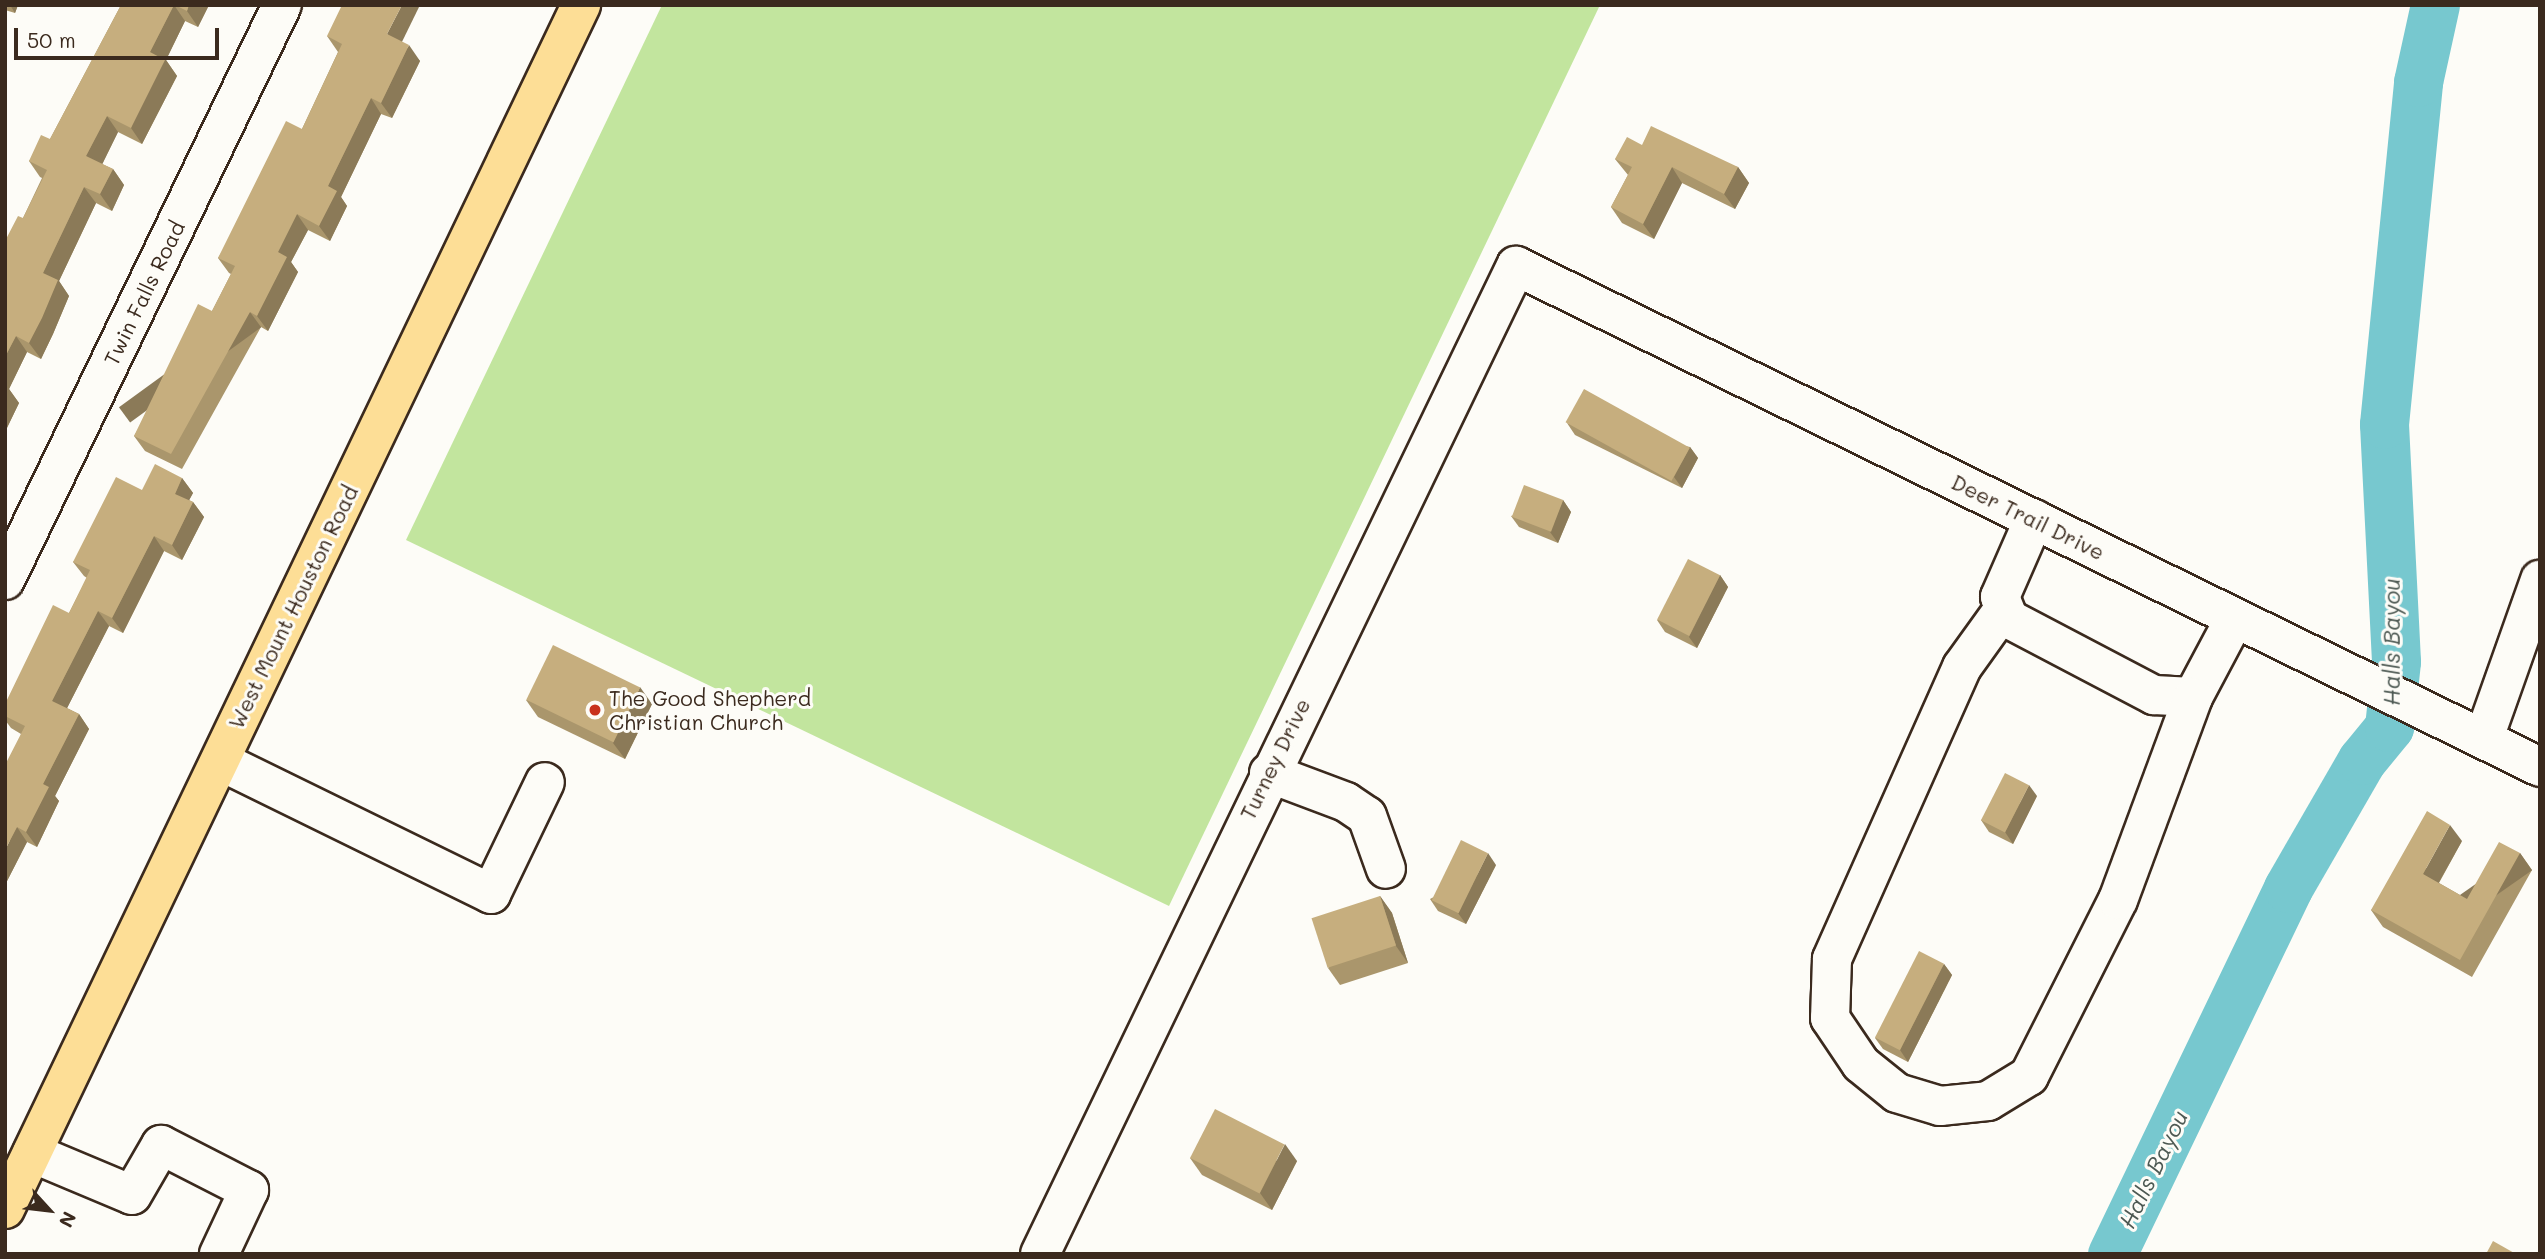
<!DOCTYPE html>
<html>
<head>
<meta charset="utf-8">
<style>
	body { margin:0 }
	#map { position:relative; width:2545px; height:1259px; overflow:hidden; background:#fdfcf7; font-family:Mali,sans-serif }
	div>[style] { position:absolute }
	.green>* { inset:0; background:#c2e59e }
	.river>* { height:49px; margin:-24.5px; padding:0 24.5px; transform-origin:24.5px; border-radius:24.5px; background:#77c8cf }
	.roads { filter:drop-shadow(2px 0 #3b2a1e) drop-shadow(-2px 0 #3b2a1e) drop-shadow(0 2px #3b2a1e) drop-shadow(0 -2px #3b2a1e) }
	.minor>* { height:38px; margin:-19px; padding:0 19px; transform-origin:19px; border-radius:19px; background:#fdfcf7 }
	.major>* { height:38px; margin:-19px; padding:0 19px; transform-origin:19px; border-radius:19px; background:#fdde96 }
	.wall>* { inset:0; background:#aa966c }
	.shaded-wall>* { inset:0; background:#8b7a58; transform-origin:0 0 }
	.building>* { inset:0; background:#c6ae7e; transform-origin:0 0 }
	.dots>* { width:19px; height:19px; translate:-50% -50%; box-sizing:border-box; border:4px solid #fdfcf7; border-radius:50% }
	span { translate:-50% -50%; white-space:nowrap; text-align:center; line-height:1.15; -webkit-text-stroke:6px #fdfcf7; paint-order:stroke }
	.street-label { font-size:21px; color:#3b2a1e }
	.poi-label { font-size:21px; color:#3b2a1e }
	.left { translate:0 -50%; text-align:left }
	.water-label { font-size:23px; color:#4d5953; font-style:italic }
	.frame { position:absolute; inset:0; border:7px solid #3b2a1e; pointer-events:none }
	.north { position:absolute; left:14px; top:1175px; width:70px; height:70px; -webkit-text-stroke:5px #fdfcf7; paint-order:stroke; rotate:117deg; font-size:19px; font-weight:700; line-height:28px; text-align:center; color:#3b2a1e }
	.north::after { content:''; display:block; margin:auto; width:24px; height:32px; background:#3b2a1e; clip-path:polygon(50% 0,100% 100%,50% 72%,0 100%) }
	.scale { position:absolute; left:14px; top:28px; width:205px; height:32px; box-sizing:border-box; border:4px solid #3b2a1e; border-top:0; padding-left:9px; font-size:21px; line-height:24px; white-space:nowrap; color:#3b2a1e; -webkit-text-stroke:5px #fdfcf7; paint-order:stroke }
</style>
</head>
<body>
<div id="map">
	<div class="green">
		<i style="clip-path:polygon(662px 5px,1600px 5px,1169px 906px,406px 540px)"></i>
	</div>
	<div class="river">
		<i style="left:2112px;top:1254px;width:406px;rotate:-64.3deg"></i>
		<i style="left:2288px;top:888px;width:148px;rotate:-60deg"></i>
		<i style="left:2362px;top:760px;width:43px;rotate:-50.7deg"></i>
		<i style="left:2389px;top:727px;width:66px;rotate:-83.9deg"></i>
		<i style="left:2396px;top:661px;width:237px;rotate:-92.9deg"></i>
		<i style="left:2384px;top:424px;width:344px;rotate:-84.3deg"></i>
		<i style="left:2418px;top:82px;width:79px;rotate:-77.6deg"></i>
	</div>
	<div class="roads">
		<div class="minor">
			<i style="left:2034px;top:519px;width:85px;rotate:113.6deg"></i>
			<i style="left:2000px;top:597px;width:24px;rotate:68deg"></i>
			<i style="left:2009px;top:619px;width:164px;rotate:27.7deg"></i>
			<i style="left:2154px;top:695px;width:39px;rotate:3deg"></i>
			<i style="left:2193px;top:697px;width:89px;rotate:-62deg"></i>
			<i style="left:5px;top:580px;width:638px;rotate:-64.28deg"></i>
			<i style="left:2003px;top:610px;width:70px;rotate:125.7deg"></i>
			<i style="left:1962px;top:667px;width:320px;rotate:114deg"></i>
			<i style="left:1832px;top:959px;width:59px;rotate:91.9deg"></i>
			<i style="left:1830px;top:1018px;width:55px;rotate:56deg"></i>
			<i style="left:1861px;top:1064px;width:46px;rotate:38.9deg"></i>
			<i style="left:1897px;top:1093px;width:45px;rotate:16.8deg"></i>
			<i style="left:1940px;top:1106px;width:48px;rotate:-5.9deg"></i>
			<i style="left:1988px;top:1101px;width:48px;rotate:-31.4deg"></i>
			<i style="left:2029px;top:1076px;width:197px;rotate:-63.2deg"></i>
			<i style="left:2118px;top:900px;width:216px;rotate:-69.7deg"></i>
			<i style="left:2484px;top:738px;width:168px;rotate:-70.5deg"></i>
			<i style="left:220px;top:761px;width:302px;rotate:26.1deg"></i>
			<i style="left:491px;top:894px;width:124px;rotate:-64.3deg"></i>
			<i style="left:1269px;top:773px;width:82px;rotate:20.6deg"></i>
			<i style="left:1346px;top:802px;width:25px;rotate:34deg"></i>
			<i style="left:1367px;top:816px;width:56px;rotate:70.3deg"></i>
			<i style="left:32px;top:1153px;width:108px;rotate:22.8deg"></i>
			<i style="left:132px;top:1195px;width:58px;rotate:-59.9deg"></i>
			<i style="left:161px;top:1145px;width:99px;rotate:27.1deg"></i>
			<i style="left:249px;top:1190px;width:71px;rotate:115.1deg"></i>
			<i style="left:1040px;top:1254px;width:1097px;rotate:-64.28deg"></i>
			<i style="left:1516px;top:266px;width:1140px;rotate:26.07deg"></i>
		</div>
		<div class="major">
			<i style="left:5px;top:1209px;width:1335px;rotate:-64.43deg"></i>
		</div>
	</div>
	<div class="wall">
		<i style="clip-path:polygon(5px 5px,18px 5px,15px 13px,5px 10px)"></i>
		<i style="clip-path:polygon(121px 5px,209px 5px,198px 27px,185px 21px,166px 60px,177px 76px,142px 144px,118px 132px,102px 164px,113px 169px,124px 185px,112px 211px,96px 203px,59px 281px,69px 296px,53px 334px,41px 359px,27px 352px,9px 389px,19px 403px,5px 432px,5px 241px,23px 218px,42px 178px,40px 177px,29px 161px,50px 139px)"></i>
		<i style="clip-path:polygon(327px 36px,402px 42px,420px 61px,392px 118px,381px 114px,341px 197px,347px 206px,330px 241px,308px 230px,291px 262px,298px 272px,268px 331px,261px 327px,182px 469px,145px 451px,134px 436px,212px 311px,231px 274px,229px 273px,218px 258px,302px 129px,338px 52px)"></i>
		<i style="clip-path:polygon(1642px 145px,1738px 167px,1749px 183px,1735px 209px,1682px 183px,1654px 239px,1622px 223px,1611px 207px,1628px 175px,1615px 159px)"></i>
		<i style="clip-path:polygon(1567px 423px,1690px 447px,1698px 458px,1682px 488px,1575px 435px)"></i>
		<i style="clip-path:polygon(182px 478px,193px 493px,189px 500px,193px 502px,204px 517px,182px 560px,164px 551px,123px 633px,109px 626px,67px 708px,79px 714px,89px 729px,55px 796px,59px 801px,37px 847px,27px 842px,5px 885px,21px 734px,11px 728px,5px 720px,5px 716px,69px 613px,87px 578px,84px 576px,73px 562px,142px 490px)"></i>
		<i style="clip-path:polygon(1563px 500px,1571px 512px,1558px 543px,1519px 527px,1511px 516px)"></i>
		<i style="clip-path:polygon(1720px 575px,1728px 587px,1697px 648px,1665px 632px,1657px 620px)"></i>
		<i style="clip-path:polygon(526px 700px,652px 704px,625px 759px,538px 717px)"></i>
		<i style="clip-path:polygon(2037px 796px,2013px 844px,1989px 832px,1981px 820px)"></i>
		<i style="clip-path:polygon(2462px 841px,2439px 883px,2467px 899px,2520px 853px,2532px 870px,2472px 977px,2383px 927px,2371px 910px)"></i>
		<i style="clip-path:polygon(1496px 865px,1466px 924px,1438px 911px,1430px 899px)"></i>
		<i style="clip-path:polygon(1380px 896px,1392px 913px,1408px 963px,1340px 985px,1328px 968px)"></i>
		<i style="clip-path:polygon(1944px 964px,1952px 975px,1908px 1062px,1883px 1049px,1875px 1038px)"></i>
		<i style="clip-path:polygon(1190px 1158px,1297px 1161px,1272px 1210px,1202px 1175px)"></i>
	</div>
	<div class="shaded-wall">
		<i style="clip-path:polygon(10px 5px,18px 5px,15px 13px)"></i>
		<i style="clip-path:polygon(174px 5px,185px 21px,166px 60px,177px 76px,142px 144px,131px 128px,150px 52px)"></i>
		<i style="clip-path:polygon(189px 5px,209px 5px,198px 27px,187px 11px)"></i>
		<i style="clip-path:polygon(402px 5px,420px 5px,398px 50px,387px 34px)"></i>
		<i style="clip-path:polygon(409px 45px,420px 61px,392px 118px,381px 103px)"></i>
		<i style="clip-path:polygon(371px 98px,381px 114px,341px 197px,347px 206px,330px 241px,319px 226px,328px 186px)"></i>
		<i style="clip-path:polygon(107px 116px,118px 132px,98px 173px,86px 156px)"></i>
		<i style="clip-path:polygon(1672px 167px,1682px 183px,1654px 239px,1643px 224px)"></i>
		<i style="clip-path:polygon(1738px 167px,1749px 183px,1735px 209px,1724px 194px)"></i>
		<i style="clip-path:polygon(113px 169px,124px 185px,112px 211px,100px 194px)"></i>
		<i style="clip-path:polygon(84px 187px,96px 203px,59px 281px,69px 296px,53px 334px,41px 359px,29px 343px,43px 273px)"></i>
		<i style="clip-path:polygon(297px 214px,308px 230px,291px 262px,298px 272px,268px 331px,257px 316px,278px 252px)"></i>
		<i style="left:250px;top:312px;width:19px;height:162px;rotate:54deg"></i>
		<i style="clip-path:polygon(16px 336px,27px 352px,9px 389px,19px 403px,5px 432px,5px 357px)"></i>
		<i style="clip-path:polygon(1690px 447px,1698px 458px,1682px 488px,1674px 477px)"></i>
		<i style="clip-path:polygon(182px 478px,193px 493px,185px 508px,175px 494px)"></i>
		<i style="clip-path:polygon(1563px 500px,1571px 512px,1558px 543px,1550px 532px)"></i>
		<i style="clip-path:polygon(193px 502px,204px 517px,182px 560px,172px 545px)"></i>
		<i style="clip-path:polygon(154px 536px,164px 551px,123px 633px,112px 618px)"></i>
		<i style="clip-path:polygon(1720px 575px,1728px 587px,1697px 648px,1689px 637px)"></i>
		<i style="clip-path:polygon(98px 611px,109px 626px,63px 716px,52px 701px)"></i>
		<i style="clip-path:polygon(640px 687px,652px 704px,625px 759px,613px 743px)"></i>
		<i style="clip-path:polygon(79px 714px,89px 729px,55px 796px,59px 801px,37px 847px,26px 832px,43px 784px)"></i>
		<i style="clip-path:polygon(2029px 785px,2037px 796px,2013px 844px,2005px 832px)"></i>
		<i style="clip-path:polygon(2450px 825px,2462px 841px,2434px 891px,2423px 874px)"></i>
		<i style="clip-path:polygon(17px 827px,27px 842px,5px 885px,5px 850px)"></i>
		<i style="clip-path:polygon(1488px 853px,1496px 865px,1466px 924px,1458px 913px)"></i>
		<i style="left:2520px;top:853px;width:21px;height:123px;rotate:55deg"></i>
		<i style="clip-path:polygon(1380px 896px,1392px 913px,1408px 963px,1396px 946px)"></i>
		<i style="clip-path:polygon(1944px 964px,1952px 975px,1908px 1062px,1900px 1050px)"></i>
		<i style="clip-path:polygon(1285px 1144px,1297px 1161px,1272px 1210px,1260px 1193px)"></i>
	</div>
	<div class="building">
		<i style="clip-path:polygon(121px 5px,174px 5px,150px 52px,165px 60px,131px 128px,107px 116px,86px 156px,113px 169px,100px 194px,84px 187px,43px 273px,58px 280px,42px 318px,29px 343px,16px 336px,5px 357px,5px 241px,18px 216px,23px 218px,47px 170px,29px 161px,41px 135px,50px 139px)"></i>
		<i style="clip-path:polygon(175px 5px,189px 5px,187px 11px)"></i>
		<i style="clip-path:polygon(342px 5px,402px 5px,387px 34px,409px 45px,381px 103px,371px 98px,328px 186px,337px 191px,319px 226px,297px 214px,278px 252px,287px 257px,257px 316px,250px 312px,171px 454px,134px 436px,198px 304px,212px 311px,235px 266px,218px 258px,286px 121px,302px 129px,342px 44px,327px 36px)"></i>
		<i style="clip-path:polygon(1651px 126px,1738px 167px,1724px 194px,1672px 167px,1643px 224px,1611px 207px,1632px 167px,1615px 159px,1627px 137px,1642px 145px)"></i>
		<i style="left:1584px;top:389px;width:121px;height:38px;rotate:29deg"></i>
		<i style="clip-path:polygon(155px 464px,182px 478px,175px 494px,193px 502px,172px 545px,154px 536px,112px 618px,98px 611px,52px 701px,79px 714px,43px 784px,49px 787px,26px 832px,17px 827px,5px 850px,5px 765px,25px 726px,5px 716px,5px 704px,53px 605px,69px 613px,90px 570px,73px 562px,116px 477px,142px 490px)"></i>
		<i style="left:1524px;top:485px;width:42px;height:34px;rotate:21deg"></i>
		<i style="left:1688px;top:559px;width:36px;height:68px;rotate:27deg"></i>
		<i style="left:553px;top:645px;width:97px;height:61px;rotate:26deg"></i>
		<i style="left:2005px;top:773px;width:27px;height:53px;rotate:27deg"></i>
		<i style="clip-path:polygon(2427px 811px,2450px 825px,2423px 874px,2467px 899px,2499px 842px,2520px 853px,2460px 960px,2371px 910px)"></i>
		<i style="left:1461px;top:840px;width:30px;height:67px;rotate:26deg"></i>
		<i style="left:1380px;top:896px;width:52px;height:72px;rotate:72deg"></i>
		<i style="left:1919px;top:951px;width:28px;height:97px;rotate:27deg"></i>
		<i style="left:1215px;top:1109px;width:78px;height:55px;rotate:27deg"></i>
		<i style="clip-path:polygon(2493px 1241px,2516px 1254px,2486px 1254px)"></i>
	</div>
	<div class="dots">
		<i style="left:595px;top:710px;background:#c8321e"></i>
	</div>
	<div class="street-label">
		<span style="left:144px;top:293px;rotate:-64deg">Twin Falls Road</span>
		<span style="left:2028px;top:517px;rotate:26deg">Deer Trail Drive</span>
		<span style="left:293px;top:607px;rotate:-64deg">West Mount Houston Road</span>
		<span style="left:1275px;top:759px;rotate:-64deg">Turney Drive</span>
	</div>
	<div class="poi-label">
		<span class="left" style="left:609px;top:710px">The Good Shepherd<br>Christian Church</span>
	</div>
	<div class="water-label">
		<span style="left:2391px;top:642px;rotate:-90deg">Halls Bayou</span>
		<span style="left:2153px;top:1169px;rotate:-64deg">Halls Bayou</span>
	</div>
	<div class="frame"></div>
	<div class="north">N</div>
	<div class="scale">50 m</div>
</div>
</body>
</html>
